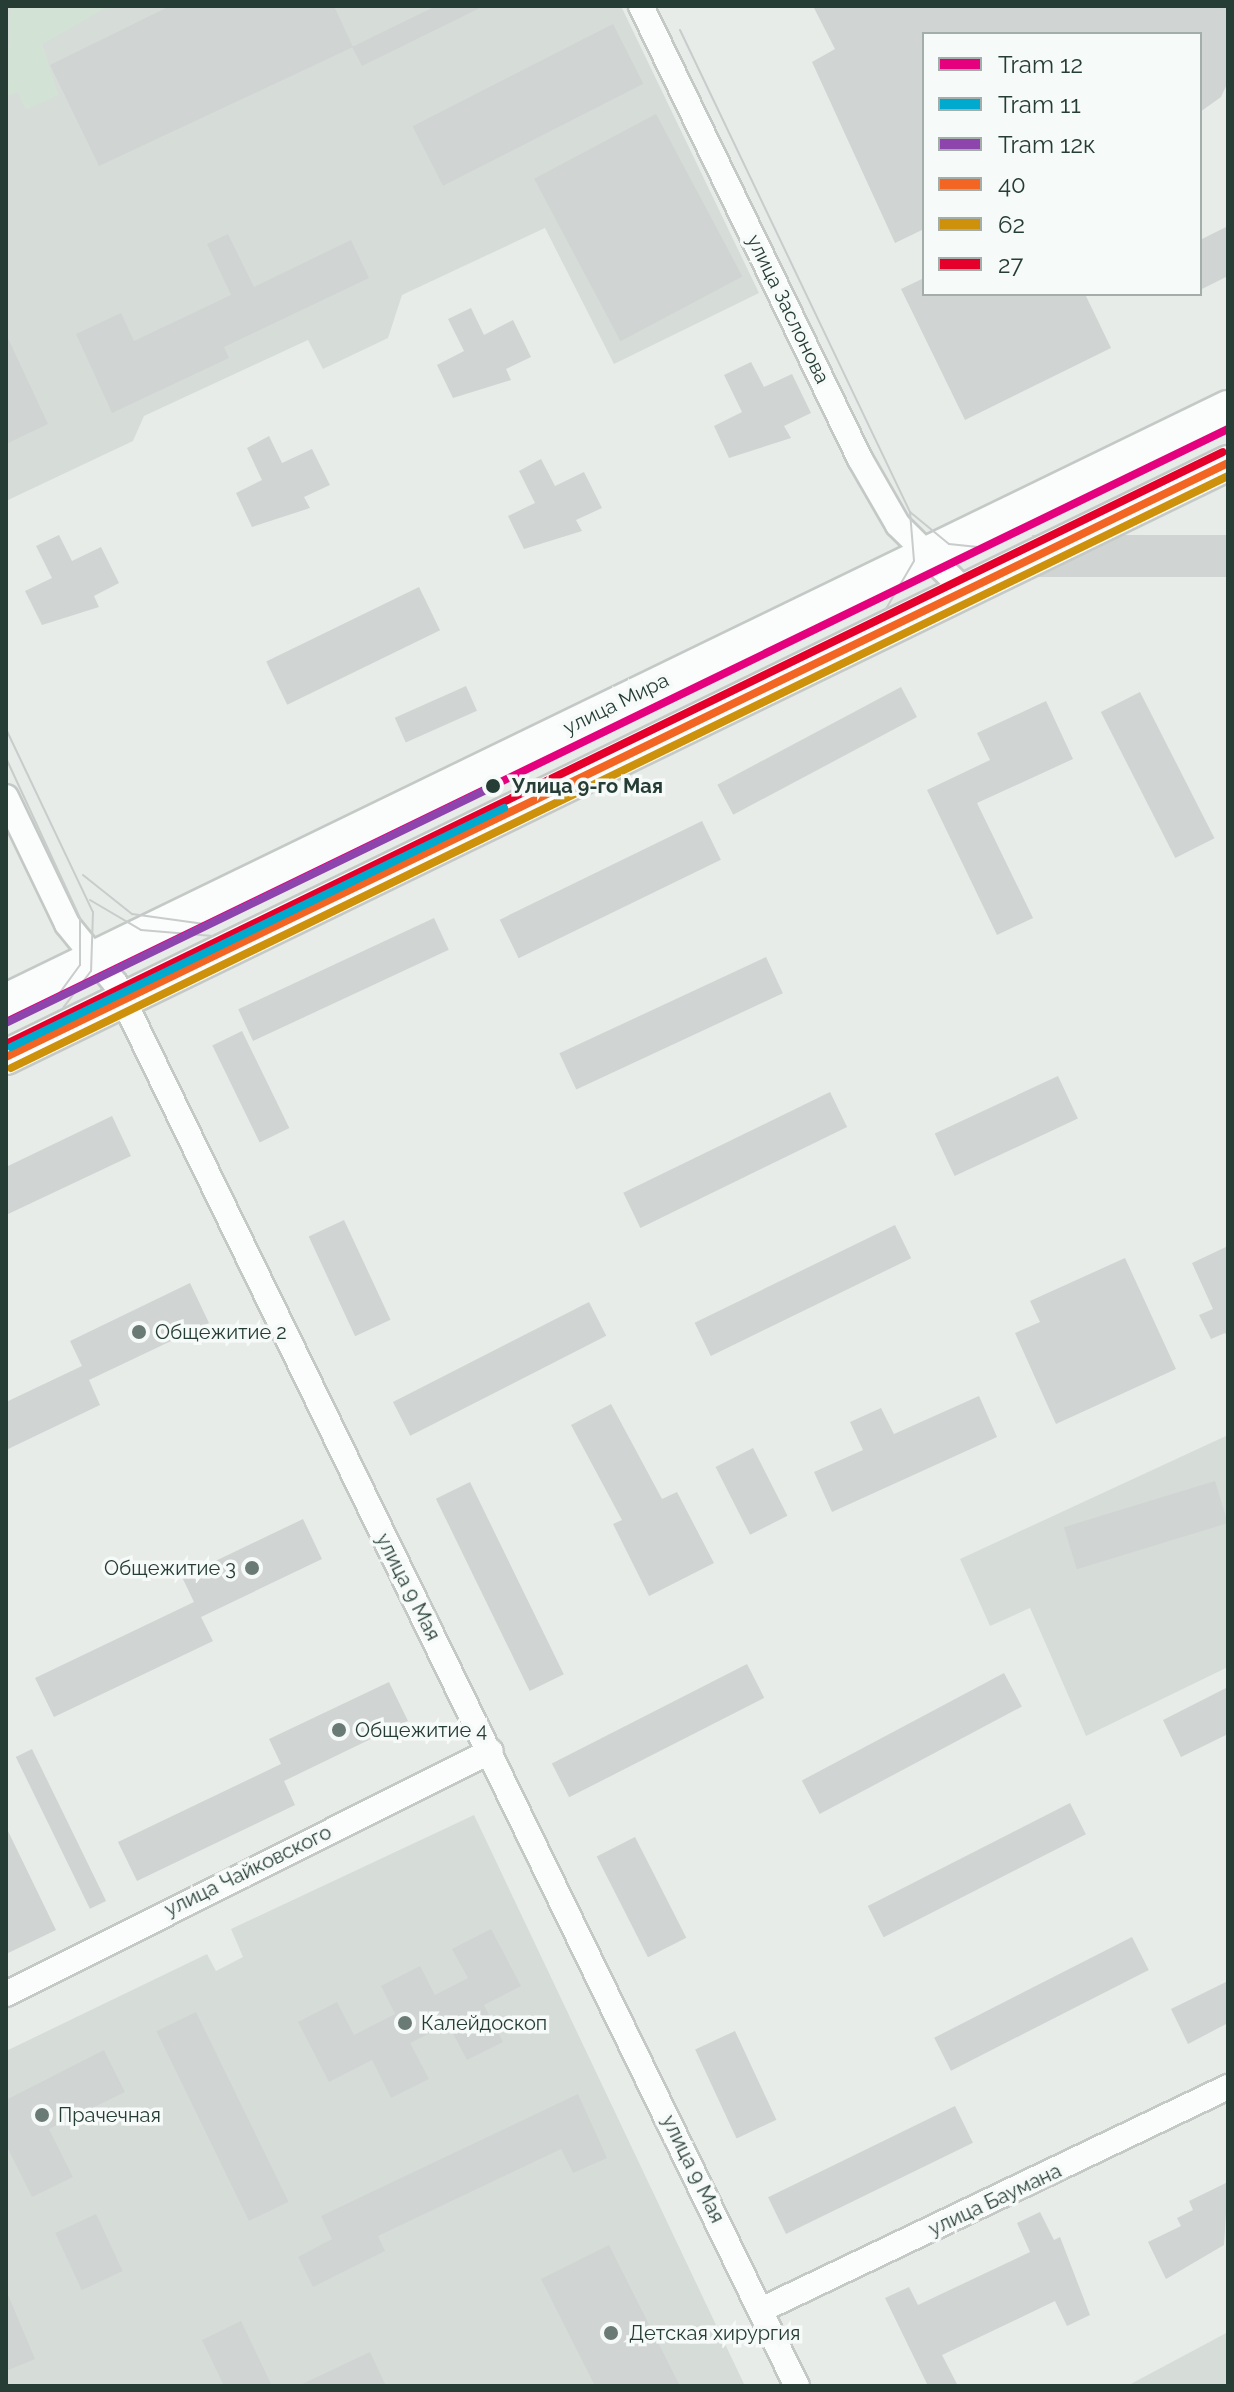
<!DOCTYPE html>
<html>
<head>
<meta charset="utf-8">
<style>
	body { margin:0 }
	#map { position:relative; width:1234px; height:2392px; overflow:hidden; background:#e7ece9; font-family:Raleway,sans-serif }
	div>[style] { position:absolute }
	.built>* { inset:0; background:#d6ddd9 }
	.green>* { inset:0; background:#d2e3d6 }
	.building>* { inset:0; background:#d0d4d2; transform-origin:0 0 }
	.roads { filter:drop-shadow(2px 0 #c4c9c6) drop-shadow(-2px 0 #c4c9c6) drop-shadow(0 2px #c4c9c6) drop-shadow(0 -2px #c4c9c6) }
	.street>* { height:24px; margin:-12px; padding:0 12px; transform-origin:12px; border-radius:12px; background:#fbfcfc }
	.secondary>* { height:34px; margin:-17px; padding:0 17px; transform-origin:17px; border-radius:17px; background:#fbfcfc }
	.tram>* { height:2px; margin:-1px; padding:0 1px; transform-origin:1px; border-radius:1px; background:#c8ccca }
	.bus-1>* { height:8px; margin:-4px; padding:0 4px; transform-origin:4px; border-radius:4px; background:#f26522 }
	.bus-2>* { height:8px; margin:-4px; padding:0 4px; transform-origin:4px; border-radius:4px; background:#cd910b }
	.bus-3>* { height:8px; margin:-4px; padding:0 4px; transform-origin:4px; border-radius:4px; background:#e4002b }
	.tram-1>* { height:8px; margin:-4px; padding:0 4px; transform-origin:4px; border-radius:4px; background:#e5007d }
	.tram-2>* { height:8px; margin:-4px; padding:0 4px; transform-origin:4px; border-radius:4px; background:#00a9ce }
	.tram-3>* { height:8px; margin:-4px; padding:0 4px; transform-origin:4px; border-radius:4px; background:#8e44ad }
	.dots>* { width:22px; height:22px; translate:-50% -50%; box-sizing:border-box; border:4px solid #f6faf8; border-radius:50% }
	span { translate:-50% -50%; white-space:nowrap; text-align:center; line-height:1.15; -webkit-text-stroke:7px #f6faf8; paint-order:stroke }
	.street-label { font-size:20px; color:#263d36 }
	.stop-label { font-size:20px; color:#263d36; font-weight:700 }
	.left { translate:0 -50%; text-align:left }
	.poi-label { font-size:20px; color:#263d36 }
	.right { translate:-100% -50%; text-align:right }
	.frame { position:absolute; inset:0; border:8px solid #263d36; pointer-events:none }
	.legend { position:absolute; left:922px; top:32px; width:280px; height:264px; box-sizing:border-box; background:#f6faf8; border:2px solid #a3aeaa; margin:0; padding:10px 14px; list-style:none; font-size:24px; color:#263d36 }
	.legend li { display:flex; align-items:center; gap:16px; height:40px }
	.legend b { width:40px; border:2px solid #a3aeaa }
</style>
</head>
<body>
<div id="map">
	<div class="built">
		<i style="clip-path:polygon(6px 6px,621px 6px,759px 293px,614px 364px,545px 228px,402px 295px,388px 338px,323px 369px,308px 340px,144px 416px,133px 441px,6px 501px)"></i>
		<i style="clip-path:polygon(1228px 1435px,1228px 1667px,1086px 1736px,1030px 1608px,990px 1626px,960px 1559px)"></i>
		<i style="clip-path:polygon(474px 1815px,745px 2386px,6px 2386px,6px 2051px,207px 1954px,216px 1971px,243px 1957px,231px 1929px)"></i>
		<i style="clip-path:polygon(1228px 2332px,1228px 2386px,1127px 2386px)"></i>
	</div>
	<div class="green">
		<i style="clip-path:polygon(11px 6px,108px 6px,42px 44px,58px 95px,26px 109px,18px 92px,6px 96px)"></i>
	</div>
	<div class="building">
		<i style="clip-path:polygon(170px 6px,334px 6px,353px 47px,99px 166px,50px 65px)"></i>
		<i style="clip-path:polygon(436px 6px,484px 6px,362px 66px,352px 47px)"></i>
		<i style="clip-path:polygon(813px 6px,1228px 6px,1228px 82px,1221px 97px,1200px 112px,1200px 34px,924px 34px,924px 229px,895px 243px,812px 62px,835px 49px)"></i>
		<i style="left:613px;top:24px;width:67px;height:225px;rotate:63deg"></i>
		<i style="left:656px;top:114px;width:184px;height:138px;rotate:62deg"></i>
		<i style="clip-path:polygon(1228px 226px,1228px 276px,1200px 290px,1200px 240px)"></i>
		<i style="clip-path:polygon(228px 234px,254px 287px,351px 240px,369px 278px,224px 347px,229px 358px,112px 413px,76px 334px,121px 313px,134px 341px,231px 295px,207px 244px)"></i>
		<i style="clip-path:polygon(924px 278px,924px 294px,1085px 294px,1111px 348px,965px 420px,901px 289px)"></i>
		<i style="clip-path:polygon(471px 308px,484px 335px,513px 320px,531px 357px,506px 369px,511px 380px,453px 398px,437px 365px,464px 351px,448px 319px)"></i>
		<i style="clip-path:polygon(6px 334px,48px 424px,6px 444px)"></i>
		<i style="clip-path:polygon(751px 362px,764px 387px,792px 374px,811px 413px,784px 426px,791px 438px,729px 458px,714px 426px,742px 412px,724px 375px)"></i>
		<i style="clip-path:polygon(269px 436px,282px 463px,312px 449px,330px 485px,304px 497px,310px 508px,252px 527px,236px 493px,262px 480px,247px 448px)"></i>
		<i style="clip-path:polygon(541px 459px,555px 486px,584px 472px,602px 508px,576px 520px,582px 531px,524px 549px,508px 516px,535px 503px,519px 471px)"></i>
		<i style="clip-path:polygon(59px 535px,72px 561px,101px 547px,119px 583px,94px 596px,99px 607px,42px 625px,25px 591px,52px 578px,36px 546px)"></i>
		<i style="left:1228px;top:535px;width:42px;height:196px;rotate:90deg"></i>
		<i style="left:419px;top:587px;width:48px;height:170px;rotate:64deg"></i>
		<i style="left:466px;top:686px;width:27px;height:78px;rotate:66deg"></i>
		<i style="left:901px;top:687px;width:34px;height:208px;rotate:62deg"></i>
		<i style="left:1140px;top:692px;width:164px;height:44px;rotate:63deg"></i>
		<i style="clip-path:polygon(1046px 701px,1073px 759px,977px 803px,1033px 918px,997px 935px,927px 790px,990px 760px,977px 733px)"></i>
		<i style="left:702px;top:821px;width:43px;height:225px;rotate:64deg"></i>
		<i style="left:434px;top:918px;width:35px;height:216px;rotate:65deg"></i>
		<i style="left:766px;top:957px;width:40px;height:228px;rotate:65deg"></i>
		<i style="left:242px;top:1031px;width:108px;height:33px;rotate:64deg"></i>
		<i style="left:1058px;top:1076px;width:47px;height:136px;rotate:65deg"></i>
		<i style="left:830px;top:1092px;width:39px;height:230px;rotate:64deg"></i>
		<i style="clip-path:polygon(112px 1116px,131px 1156px,6px 1215px,6px 1167px)"></i>
		<i style="left:344px;top:1220px;width:110px;height:39px;rotate:65deg"></i>
		<i style="left:895px;top:1225px;width:37px;height:223px;rotate:64deg"></i>
		<i style="clip-path:polygon(1228px 1246px,1228px 1339px,1225px 1333px,1211px 1339px,1199px 1315px,1213px 1309px,1192px 1263px)"></i>
		<i style="clip-path:polygon(1125px 1258px,1176px 1369px,1056px 1424px,1015px 1333px,1040px 1322px,1030px 1301px)"></i>
		<i style="clip-path:polygon(190px 1283px,209px 1323px,89px 1380px,100px 1405px,6px 1450px,6px 1402px,82px 1366px,70px 1341px)"></i>
		<i style="left:589px;top:1302px;width:38px;height:220px;rotate:63deg"></i>
		<i style="clip-path:polygon(979px 1396px,997px 1437px,832px 1512px,814px 1472px,863px 1450px,850px 1422px,881px 1408px,894px 1434px)"></i>
		<i style="clip-path:polygon(611px 1404px,662px 1499px,677px 1492px,714px 1563px,649px 1596px,613px 1524px,622px 1520px,571px 1425px)"></i>
		<i style="left:753px;top:1448px;width:76px;height:42px;rotate:63deg"></i>
		<i style="left:1215px;top:1481px;width:44px;height:158px;rotate:73deg"></i>
		<i style="left:470px;top:1482px;width:214px;height:38px;rotate:64deg"></i>
		<i style="clip-path:polygon(303px 1519px,322px 1559px,201px 1617px,213px 1641px,54px 1717px,35px 1678px,194px 1602px,182px 1577px)"></i>
		<i style="left:747px;top:1664px;width:38px;height:219px;rotate:63deg"></i>
		<i style="left:1004px;top:1673px;width:38px;height:229px;rotate:62deg"></i>
		<i style="clip-path:polygon(389px 1682px,408px 1721px,284px 1781px,295px 1805px,137px 1881px,118px 1842px,281px 1764px,269px 1739px)"></i>
		<i style="clip-path:polygon(1228px 1687px,1228px 1734px,1181px 1757px,1163px 1720px)"></i>
		<i style="left:32px;top:1749px;width:169px;height:18px;rotate:64deg"></i>
		<i style="left:1070px;top:1803px;width:35px;height:227px;rotate:63deg"></i>
		<i style="clip-path:polygon(6px 1827px,56px 1930px,6px 1954px)"></i>
		<i style="left:635px;top:1837px;width:113px;height:43px;rotate:63deg"></i>
		<i style="clip-path:polygon(491px 1929px,521px 1986px,484px 2005px,503px 2042px,467px 2060px,448px 2024px,410px 2043px,429px 2079px,391px 2098px,372px 2060px,329px 2082px,298px 2022px,337px 2002px,354px 2035px,395px 2014px,381px 1986px,420px 1966px,435px 1995px,468px 1978px,452px 1949px)"></i>
		<i style="left:1132px;top:1937px;width:37px;height:222px;rotate:63deg"></i>
		<i style="clip-path:polygon(1228px 1981px,1228px 2023px,1188px 2044px,1171px 2009px)"></i>
		<i style="left:196px;top:2012px;width:211px;height:44px;rotate:64deg"></i>
		<i style="left:735px;top:2031px;width:98px;height:44px;rotate:65deg"></i>
		<i style="clip-path:polygon(104px 2050px,125px 2092px,49px 2129px,73px 2177px,32px 2197px,6px 2145px,6px 2100px)"></i>
		<i style="clip-path:polygon(578px 2094px,607px 2158px,573px 2173px,561px 2149px,378px 2236px,385px 2251px,313px 2287px,298px 2257px,332px 2239px,321px 2216px)"></i>
		<i style="left:955px;top:2106px;width:41px;height:208px;rotate:64deg"></i>
		<i style="clip-path:polygon(1228px 2182px,1224px 2245px,1166px 2279px,1148px 2242px,1181px 2226px,1177px 2218px,1193px 2210px,1189px 2201px)"></i>
		<i style="clip-path:polygon(1040px 2212px,1054px 2240px,1060px 2237px,1090px 2315px,1067px 2326px,1055px 2301px,942px 2355px,958px 2386px,928px 2386px,885px 2298px,909px 2287px,918px 2305px,1030px 2252px,1017px 2223px)"></i>
		<i style="left:96px;top:2214px;width:63px;height:45px;rotate:65deg"></i>
		<i style="clip-path:polygon(609px 2245px,680px 2386px,595px 2386px,541px 2279px)"></i>
		<i style="clip-path:polygon(6px 2290px,35px 2359px,6px 2371px)"></i>
		<i style="clip-path:polygon(241px 2321px,272px 2386px,224px 2386px,202px 2340px)"></i>
		<i style="clip-path:polygon(370px 2352px,386px 2386px,298px 2386px)"></i>
	</div>
	<div class="roads">
		<div class="street">
			<i style="left:641px;top:6px;width:503px;rotate:64.2deg"></i>
			<i style="left:860px;top:459px;width:76px;rotate:60.1deg"></i>
			<i style="left:898px;top:525px;width:94px;rotate:44.6deg"></i>
			<i style="left:6px;top:797px;width:141px;rotate:64.3deg"></i>
			<i style="left:67px;top:924px;width:76px;rotate:50.9deg"></i>
			<i style="left:115px;top:983px;width:1560px;rotate:64.08deg"></i>
			<i style="left:6px;top:1994px;width:542px;rotate:-26.61deg"></i>
			<i style="left:761px;top:2310px;width:518px;rotate:-25.53deg"></i>
		</div>
		<div class="secondary">
			<i style="left:6px;top:1001px;width:1358px;rotate:-25.89deg"></i>
			<i style="left:6px;top:1057px;width:1359px;rotate:-25.92deg"></i>
		</div>
	</div>
	<div class="tram">
		<i style="left:680px;top:30px;width:534px;rotate:64.49deg"></i>
		<i style="left:910px;top:512px;width:49px;rotate:85.3deg"></i>
		<i style="left:914px;top:561px;width:56px;rotate:120.3deg"></i>
		<i style="left:910px;top:512px;width:50px;rotate:39.4deg"></i>
		<i style="left:949px;top:544px;width:36px;rotate:6deg"></i>
		<i style="left:6px;top:729px;width:203px;rotate:64.6deg"></i>
		<i style="left:93px;top:912px;width:59px;rotate:91.9deg"></i>
		<i style="left:91px;top:971px;width:46px;rotate:127.1deg"></i>
		<i style="left:6px;top:758px;width:176px;rotate:65.2deg"></i>
		<i style="left:80px;top:918px;width:47px;rotate:90deg"></i>
		<i style="left:80px;top:965px;width:41px;rotate:126deg"></i>
		<i style="left:83px;top:875px;width:63px;rotate:38.5deg"></i>
		<i style="left:132px;top:914px;width:73px;rotate:7.9deg"></i>
		<i style="left:90px;top:900px;width:59px;rotate:30.5deg"></i>
		<i style="left:141px;top:930px;width:72px;rotate:4.8deg"></i>
	</div>
	<div class="bus-1">
		<i style="left:6px;top:1057px;width:1359px;rotate:-25.92deg"></i>
	</div>
	<div class="bus-2">
		<i style="left:11px;top:1068px;width:1353px;rotate:-25.94deg"></i>
	</div>
	<div class="bus-3">
		<i style="left:6px;top:1044px;width:1353px;rotate:-25.94deg"></i>
	</div>
	<div class="tram-1">
		<i style="left:6px;top:1022px;width:1358px;rotate:-25.89deg"></i>
	</div>
	<div class="tram-2">
		<i style="left:11px;top:1047px;width:548px;rotate:-25.86deg"></i>
	</div>
	<div class="tram-3">
		<i style="left:6px;top:1023px;width:543px;rotate:-25.9deg"></i>
	</div>
	<div class="dots">
		<i style="left:493px;top:786px;background:#263d36"></i>
		<i style="left:139px;top:1332px;background:#6a7a75"></i>
		<i style="left:252px;top:1568px;background:#6a7a75"></i>
		<i style="left:339px;top:1730px;background:#6a7a75"></i>
		<i style="left:405px;top:2023px;background:#6a7a75"></i>
		<i style="left:42px;top:2115px;background:#6a7a75"></i>
		<i style="left:611px;top:2333px;background:#6a7a75"></i>
	</div>
	<div class="street-label">
		<span style="left:788px;top:309px;rotate:64deg">улица Заслонова</span>
		<span style="left:616px;top:704px;rotate:-26deg">улица Мира</span>
		<span style="left:408px;top:1587px;rotate:63deg">улица 9 Мая</span>
		<span style="left:248px;top:1871px;rotate:-26deg">улица Чайковского</span>
		<span style="left:693px;top:2169px;rotate:64deg">улица 9 Мая</span>
		<span style="left:995px;top:2200px;rotate:-25deg">улица Баумана</span>
	</div>
	<div class="stop-label">
		<span class="left" style="left:512px;top:786px">Улица 9-го Мая</span>
	</div>
	<div class="poi-label">
		<span class="left" style="left:155px;top:1332px">Общежитие 2</span>
		<span class="right" style="left:236px;top:1568px">Общежитие 3</span>
		<span class="left" style="left:355px;top:1730px">Общежитие 4</span>
		<span class="left" style="left:421px;top:2023px">Калейдоскоп</span>
		<span class="left" style="left:58px;top:2115px">Прачечная</span>
		<span class="left" style="left:629px;top:2333px">Детская хирургия</span>
	</div>
	<div class="frame"></div>
	<ul class="legend">
	<li><b style="height:10px;background:#e5007d"></b>Tram 12</li>
	<li><b style="height:10px;background:#00a9ce"></b>Tram 11</li>
	<li><b style="height:10px;background:#8e44ad"></b>Tram 12к</li>
	<li><b style="height:10px;background:#f26522"></b>40</li>
	<li><b style="height:10px;background:#cd910b"></b>62</li>
	<li><b style="height:10px;background:#e4002b"></b>27</li>
	</ul>
</div>
</body>
</html>
